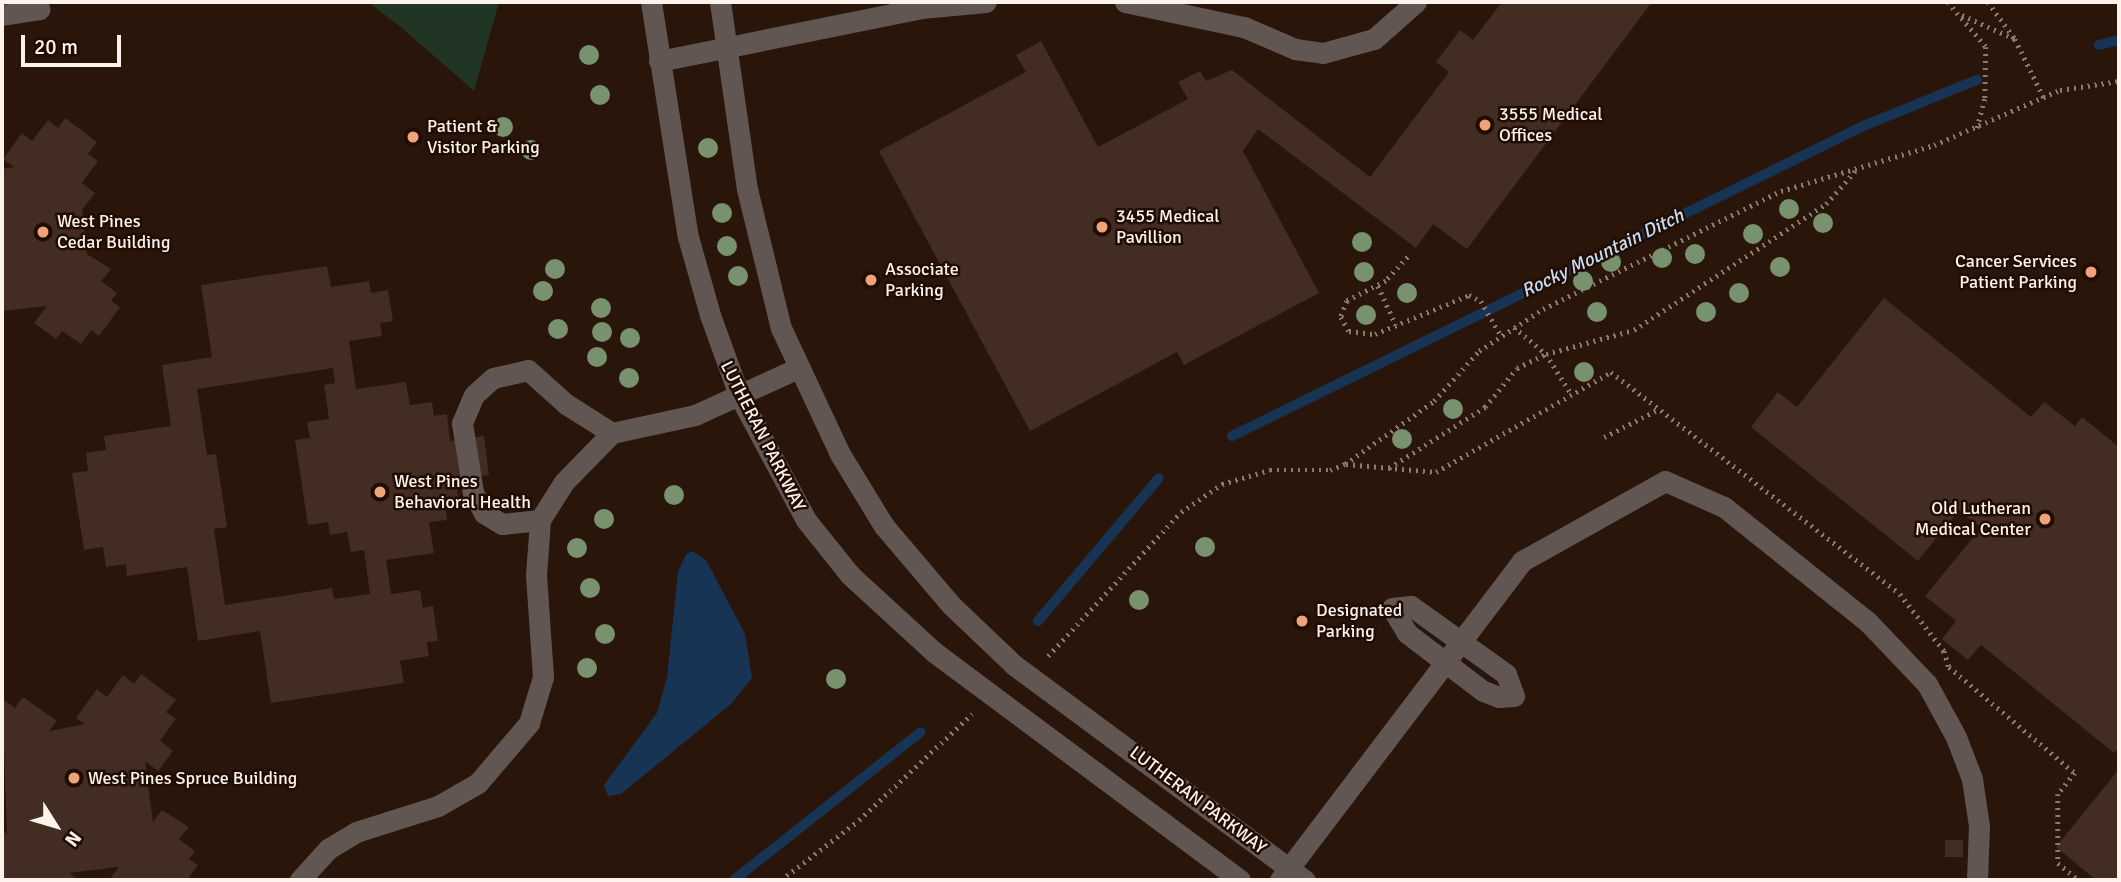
<!DOCTYPE html>
<html>
<head>
<meta charset="utf-8">
<style>
	body { margin:0 }
	#map { position:relative; width:2121px; height:882px; overflow:hidden; background:#29150a; font-family:Signika,sans-serif }
	div>[style] { position:absolute }
	.green>* { inset:0; background:#203523 }
	.water>* { inset:0; background:#173454 }
	.stream>* { height:10px; margin:-5px; padding:0 5px; transform-origin:5px; border-radius:5px; background:#173454 }
	.building>* { inset:0; background:#432c21; transform-origin:0 0 }
	.path>* { height:4.5px; margin-top:-2.25px; transform-origin:0; background:repeating-linear-gradient(90deg,#897970 0 2px,transparent 0 7px) }
	.minor>* { height:21px; margin:-10.5px; padding:0 10.5px; transform-origin:10.5px; border-radius:10.5px; background:#625652 }
	.trees>* { width:20px; height:20px; margin:-10px; border-radius:50%; background:#78916e }
	.dots>* { width:19px; height:19px; translate:-50% -50%; box-sizing:border-box; border:4px solid #1f0c03; border-radius:50% }
	span { translate:-50% -50%; white-space:nowrap; text-align:center; line-height:1.15; -webkit-text-stroke:5px #1f0c03; paint-order:stroke }
	.poi-label { font-size:18px; color:#fef2ec }
	.left { translate:0 -50%; text-align:left }
	.right { translate:-100% -50%; text-align:right }
	.street-label { font-size:18px; color:#fef2ec }
	.water-label { font-size:19px; color:#c8dcf4; font-style:italic }
	.frame { position:absolute; inset:0; border:4px solid #fef2ec; pointer-events:none }
	.north { position:absolute; left:21px; top:791px; width:70px; height:70px; -webkit-text-stroke:5px #1f0c03; paint-order:stroke; rotate:127deg; font-size:19px; font-weight:700; line-height:28px; text-align:center; color:#fef2ec }
	.north::after { content:''; display:block; margin:auto; width:24px; height:32px; background:#fef2ec; clip-path:polygon(50% 0,100% 100%,50% 72%,0 100%) }
	.scale { position:absolute; left:21px; top:35px; width:100px; height:32px; box-sizing:border-box; border:4px solid #fef2ec; border-top:0; padding-left:9px; font-size:21px; line-height:24px; white-space:nowrap; color:#fef2ec; -webkit-text-stroke:5px #1f0c03; paint-order:stroke }
</style>
</head>
<body>
<div id="map">
	<div class="green">
		<i style="clip-path:polygon(368px 2px,499px 2px,474px 91px,402px 28px)"></i>
	</div>
	<div class="water">
		<i style="clip-path:polygon(692px 551px,706px 560px,745px 634px,752px 678px,731px 704px,621px 794px,608px 796px,604px 785px,657px 713px,667px 677px,678px 572px,686px 554px)"></i>
	</div>
	<div class="stream">
		<i style="left:2099px;top:45px;width:21px;rotate:-14deg"></i>
		<i style="left:1232px;top:436px;width:701px;rotate:-26.16deg"></i>
		<i style="left:1861px;top:127px;width:125px;rotate:-22.1deg"></i>
		<i style="left:1038px;top:621px;width:187px;rotate:-49.8deg"></i>
		<i style="left:734px;top:880px;width:238px;rotate:-38.4deg"></i>
	</div>
	<div class="building">
		<i style="clip-path:polygon(1502px 2px,1652px 2px,1467px 249px,1433px 224px,1416px 248px,1258px 129px,1243px 151px,1319px 293px,1184px 365px,1177px 352px,1030px 431px,879px 151px,1026px 72px,1016px 55px,1041px 41px,1098px 147px,1188px 99px,1178px 82px,1200px 71px,1206px 81px,1232px 70px,1370px 177px,1449px 72px,1436px 62px,1460px 30px,1473px 40px)"></i>
		<i style="clip-path:polygon(65px 118px,97px 142px,88px 154px,98px 161px,82px 183px,95px 193px,82px 210px,87px 254px,111px 269px,101px 281px,117px 293px,111px 301px,120px 307px,99px 336px,91px 330px,81px 344px,62px 331px,56px 339px,34px 323px,47px 306px,2px 311px,2px 169px,14px 167px,3px 159px,22px 133px,32px 141px,48px 120px,58px 128px)"></i>
		<i style="clip-path:polygon(evenodd,327px 266px,331px 287px,369px 281px,371px 293px,388px 290px,393px 321px,380px 323px,382px 336px,349px 341px,356px 389px,406px 382px,410px 405px,432px 402px,434px 416px,447px 414px,450px 441px,484px 436px,489px 475px,456px 480px,459px 503px,445px 505px,447px 520px,429px 522px,434px 553px,386px 560px,391px 594px,420px 590px,423px 608px,433px 606px,438px 641px,427px 642px,429px 656px,400px 661px,404px 683px,271px 703px,260px 631px,198px 641px,187px 567px,127px 576px,126px 564px,106px 567px,103px 547px,84px 550px,72px 473px,88px 471px,86px 453px,106px 450px,104px 436px,171px 426px,162px 365px,212px 357px,201px 285px,327px 266px,333px 368px,335px 383px,324px 385px,329px 419px,307px 422px,310px 438px,295px 440px,308px 525px,328px 522px,330px 535px,347px 532px,351px 552px,364px 550px,370px 594px,334px 599px,332px 588px,225px 605px,214px 529px,227px 527px,216px 454px,207px 455px,197px 389px,333px 368px)"></i>
		<i style="clip-path:polygon(1884px 298px,2031px 417px,2044px 402px,2075px 426px,2082px 417px,2119px 447px,2119px 747px,2114px 753px,1981px 645px,1968px 660px,1942px 639px,1956px 621px,1925px 596px,1981px 528px,1959px 510px,1918px 561px,1751px 427px,1778px 392px,1797px 407px)"></i>
		<i style="clip-path:polygon(141px 674px,176px 700px,166px 712px,176px 719px,160px 741px,173px 751px,158px 771px,145px 761px,153px 822px,162px 810px,189px 827px,179px 839px,195px 851px,189px 859px,198px 865px,187px 880px,109px 880px,119px 867px,69px 873px,79px 880px,2px 880px,2px 830px,7px 834px,2px 698px,15px 708px,23px 697px,57px 721px,49px 731px,85px 724px,76px 718px,97px 689px,107px 697px,123px 675px,134px 684px)"></i>
		<i style="clip-path:polygon(2119px 769px,2119px 880px,2096px 880px,2056px 847px)"></i>
		<i style="left:1945px;top:840px;width:18px;height:17px"></i>
	</div>
	<div class="path">
		<i style="left:1948px;top:2px;width:59px;rotate:49.8deg"></i>
		<i style="left:1986px;top:47px;width:52px;rotate:91.1deg"></i>
		<i style="left:1985px;top:99px;width:31px;rotate:105deg"></i>
		<i style="left:1988px;top:2px;width:46px;rotate:53.9deg"></i>
		<i style="left:2015px;top:39px;width:66px;rotate:63.8deg"></i>
		<i style="left:1962px;top:15px;width:58px;rotate:24.4deg"></i>
		<i style="left:1408px;top:257px;width:33px;rotate:133deg"></i>
		<i style="left:1386px;top:281px;width:44px;rotate:152.9deg"></i>
		<i style="left:1347px;top:301px;width:17px;rotate:111deg"></i>
		<i style="left:1341px;top:317px;width:16px;rotate:60deg"></i>
		<i style="left:1349px;top:331px;width:26px;rotate:7deg"></i>
		<i style="left:1375px;top:334px;width:102px;rotate:-22.5deg"></i>
		<i style="left:1469px;top:295px;width:13px;rotate:27deg"></i>
		<i style="left:1481px;top:301px;width:39px;rotate:60deg"></i>
		<i style="left:1378px;top:286px;width:43px;rotate:65.2deg"></i>
		<i style="left:1514px;top:327px;width:42px;rotate:40.2deg"></i>
		<i style="left:1546px;top:354px;width:49px;rotate:57.6deg"></i>
		<i style="left:1604px;top:437px;width:59px;rotate:-27deg"></i>
		<i style="left:1346px;top:464px;width:90px;rotate:5.1deg"></i>
		<i style="left:1436px;top:472px;width:202px;rotate:-29.7deg"></i>
		<i style="left:1611px;top:372px;width:364px;rotate:37.5deg"></i>
		<i style="left:1900px;top:594px;width:72px;rotate:52.3deg"></i>
		<i style="left:1944px;top:651px;width:17px;rotate:73deg"></i>
		<i style="left:1949px;top:667px;width:165px;rotate:40.1deg"></i>
		<i style="left:2075px;top:773px;width:27px;rotate:129deg"></i>
		<i style="left:2058px;top:794px;width:69px;rotate:90deg"></i>
		<i style="left:2058px;top:863px;width:26px;rotate:40deg"></i>
		<i style="left:1389px;top:468px;width:114px;rotate:-32.4deg"></i>
		<i style="left:1485px;top:407px;width:50px;rotate:-50.6deg"></i>
		<i style="left:1517px;top:368px;width:32px;rotate:-26deg"></i>
		<i style="left:1546px;top:354px;width:91px;rotate:-15.3deg"></i>
		<i style="left:1634px;top:330px;width:230px;rotate:-33.3deg"></i>
		<i style="left:1826px;top:204px;width:44px;rotate:-48.7deg"></i>
		<i style="left:1048px;top:656px;width:196px;rotate:-47.3deg"></i>
		<i style="left:1181px;top:512px;width:50px;rotate:-34.3deg"></i>
		<i style="left:1222px;top:484px;width:50px;rotate:-16.3deg"></i>
		<i style="left:1270px;top:470px;width:60px"></i>
		<i style="left:1330px;top:470px;width:16px;rotate:-22deg"></i>
		<i style="left:1345px;top:464px;width:109px;rotate:-35.3deg"></i>
		<i style="left:1434px;top:401px;width:67px;rotate:-48deg"></i>
		<i style="left:1479px;top:351px;width:77px;rotate:-33.3deg"></i>
		<i style="left:1543px;top:309px;width:266px;rotate:-26.4deg"></i>
		<i style="left:1781px;top:191px;width:160px;rotate:-16.7deg"></i>
		<i style="left:1934px;top:145px;width:137px;rotate:-23.6deg"></i>
		<i style="left:2060px;top:90px;width:60px;rotate:-8.7deg"></i>
		<i style="left:781px;top:880px;width:98px;rotate:-37.6deg"></i>
		<i style="left:859px;top:820px;width:155px;rotate:-43.2deg"></i>
	</div>
	<div class="minor">
		<i style="left:651px;top:2px;width:238px;rotate:81.1deg"></i>
		<i style="left:688px;top:237px;width:81px;rotate:74.2deg"></i>
		<i style="left:710px;top:315px;width:85px;rotate:70.1deg"></i>
		<i style="left:739px;top:395px;width:142px;rotate:61.8deg"></i>
		<i style="left:806px;top:520px;width:70px;rotate:51.3deg"></i>
		<i style="left:850px;top:575px;width:114px;rotate:42.5deg"></i>
		<i style="left:934px;top:652px;width:382px;rotate:36.7deg"></i>
		<i style="left:720px;top:2px;width:189px;rotate:81.8deg"></i>
		<i style="left:747px;top:189px;width:143px;rotate:76.3deg"></i>
		<i style="left:781px;top:328px;width:139px;rotate:64.9deg"></i>
		<i style="left:840px;top:454px;width:84px;rotate:58.6deg"></i>
		<i style="left:884px;top:526px;width:104px;rotate:49.7deg"></i>
		<i style="left:951px;top:605px;width:87px;rotate:43.6deg"></i>
		<i style="left:1014px;top:665px;width:362px;rotate:36.5deg"></i>
		<i style="left:1125px;top:2px;width:122px;rotate:11.9deg"></i>
		<i style="left:1244px;top:27px;width:56px;rotate:23.3deg"></i>
		<i style="left:1295px;top:49px;width:28px;rotate:8deg"></i>
		<i style="left:1323px;top:53px;width:53px;rotate:-15.4deg"></i>
		<i style="left:1374px;top:39px;width:56px;rotate:-41.4deg"></i>
		<i style="left:2px;top:15px;width:38px;rotate:-9deg"></i>
		<i style="left:659px;top:61px;width:267px;rotate:-11.4deg"></i>
		<i style="left:921px;top:8px;width:65px;rotate:-5.3deg"></i>
		<i style="left:540px;top:520px;width:38px;rotate:174deg"></i>
		<i style="left:502px;top:524px;width:21px;rotate:-149deg"></i>
		<i style="left:484px;top:513px;width:24px;rotate:-118deg"></i>
		<i style="left:473px;top:492px;width:70px;rotate:-99.1deg"></i>
		<i style="left:462px;top:423px;width:30px;rotate:-67deg"></i>
		<i style="left:474px;top:395px;width:25px;rotate:-42deg"></i>
		<i style="left:493px;top:378px;width:36px;rotate:-13deg"></i>
		<i style="left:528px;top:370px;width:51px;rotate:41.8deg"></i>
		<i style="left:566px;top:404px;width:54px;rotate:32.2deg"></i>
		<i style="left:1411px;top:606px;width:117px;rotate:35.6deg"></i>
		<i style="left:1506px;top:674px;width:23px;rotate:70deg"></i>
		<i style="left:1514px;top:696px;width:15px;rotate:176deg"></i>
		<i style="left:1499px;top:697px;width:17px;rotate:-159deg"></i>
		<i style="left:1483px;top:691px;width:96px;rotate:-142.7deg"></i>
		<i style="left:1407px;top:633px;width:29px;rotate:-121deg"></i>
		<i style="left:1392px;top:608px;width:19px;rotate:-6deg"></i>
		<i style="left:300px;top:880px;width:42px;rotate:-47.9deg"></i>
		<i style="left:328px;top:849px;width:33px;rotate:-31deg"></i>
		<i style="left:356px;top:832px;width:86px;rotate:-17.6deg"></i>
		<i style="left:438px;top:806px;width:46px;rotate:-29.9deg"></i>
		<i style="left:478px;top:783px;width:79px;rotate:-49.6deg"></i>
		<i style="left:529px;top:723px;width:48px;rotate:-73.1deg"></i>
		<i style="left:543px;top:677px;width:102px;rotate:-93.9deg"></i>
		<i style="left:536px;top:575px;width:55px;rotate:-85.8deg"></i>
		<i style="left:540px;top:520px;width:45px;rotate:-57.7deg"></i>
		<i style="left:564px;top:482px;width:69px;rotate:-45.6deg"></i>
		<i style="left:612px;top:433px;width:85px;rotate:-12.2deg"></i>
		<i style="left:695px;top:415px;width:113px;rotate:-24.5deg"></i>
		<i style="left:1280px;top:880px;width:400px;rotate:-52.8deg"></i>
		<i style="left:1522px;top:561px;width:164px;rotate:-29.2deg"></i>
		<i style="left:1665px;top:481px;width:64px;rotate:23.8deg"></i>
		<i style="left:1724px;top:507px;width:183px;rotate:38.6deg"></i>
		<i style="left:1867px;top:621px;width:87px;rotate:46.4deg"></i>
		<i style="left:1927px;top:684px;width:60px;rotate:61.3deg"></i>
		<i style="left:1956px;top:737px;width:45px;rotate:69.1deg"></i>
		<i style="left:1972px;top:779px;width:48px;rotate:81.5deg"></i>
		<i style="left:1979px;top:826px;width:54px;rotate:92.1deg"></i>
	</div>
	<div class="trees">
		<i style="left:589px;top:55px"></i>
		<i style="left:600px;top:95px"></i>
		<i style="left:503px;top:127px"></i>
		<i style="left:708px;top:148px"></i>
		<i style="left:531px;top:150px"></i>
		<i style="left:1789px;top:209px"></i>
		<i style="left:722px;top:213px"></i>
		<i style="left:1823px;top:223px"></i>
		<i style="left:1753px;top:234px"></i>
		<i style="left:1362px;top:242px"></i>
		<i style="left:727px;top:246px"></i>
		<i style="left:1695px;top:254px"></i>
		<i style="left:1662px;top:258px"></i>
		<i style="left:1611px;top:262px"></i>
		<i style="left:1780px;top:267px"></i>
		<i style="left:555px;top:269px"></i>
		<i style="left:1364px;top:272px"></i>
		<i style="left:738px;top:276px"></i>
		<i style="left:1583px;top:281px"></i>
		<i style="left:543px;top:291px"></i>
		<i style="left:1407px;top:293px"></i>
		<i style="left:1739px;top:293px"></i>
		<i style="left:601px;top:308px"></i>
		<i style="left:1597px;top:312px"></i>
		<i style="left:1706px;top:312px"></i>
		<i style="left:1366px;top:315px"></i>
		<i style="left:558px;top:329px"></i>
		<i style="left:602px;top:332px"></i>
		<i style="left:630px;top:338px"></i>
		<i style="left:597px;top:357px"></i>
		<i style="left:1584px;top:372px"></i>
		<i style="left:629px;top:378px"></i>
		<i style="left:1453px;top:409px"></i>
		<i style="left:1402px;top:439px"></i>
		<i style="left:674px;top:495px"></i>
		<i style="left:604px;top:519px"></i>
		<i style="left:1205px;top:547px"></i>
		<i style="left:577px;top:548px"></i>
		<i style="left:590px;top:588px"></i>
		<i style="left:1139px;top:600px"></i>
		<i style="left:605px;top:634px"></i>
		<i style="left:587px;top:668px"></i>
		<i style="left:836px;top:679px"></i>
	</div>
	<div class="dots">
		<i style="left:1485px;top:125px;background:#f0a378"></i>
		<i style="left:413px;top:137px;background:#f0a378"></i>
		<i style="left:1102px;top:227px;background:#f0a378"></i>
		<i style="left:43px;top:232px;background:#f0a378"></i>
		<i style="left:2091px;top:272px;background:#f0a378"></i>
		<i style="left:871px;top:280px;background:#f0a378"></i>
		<i style="left:380px;top:492px;background:#f0a378"></i>
		<i style="left:2045px;top:519px;background:#f0a378"></i>
		<i style="left:1302px;top:621px;background:#f0a378"></i>
		<i style="left:74px;top:778px;background:#f0a378"></i>
	</div>
	<div class="poi-label">
		<span class="left" style="left:1499px;top:125px">3555 Medical<br>Offices</span>
		<span class="left" style="left:427px;top:137px">Patient &amp;<br>Visitor Parking</span>
		<span class="left" style="left:1116px;top:227px">3455 Medical<br>Pavillion</span>
		<span class="left" style="left:57px;top:232px">West Pines<br>Cedar Building</span>
		<span class="right" style="left:2077px;top:272px">Cancer Services<br>Patient Parking</span>
		<span class="left" style="left:885px;top:280px">Associate<br>Parking</span>
		<span class="left" style="left:394px;top:492px">West Pines<br>Behavioral Health</span>
		<span class="right" style="left:2031px;top:519px">Old Lutheran<br>Medical Center</span>
		<span class="left" style="left:1316px;top:621px">Designated<br>Parking</span>
		<span class="left" style="left:88px;top:778px">West Pines Spruce Building</span>
	</div>
	<div class="street-label">
		<span style="left:763px;top:436px;rotate:63deg">LUTHERAN PARKWAY</span>
		<span style="left:1198px;top:800px;rotate:37deg">LUTHERAN PARKWAY</span>
	</div>
	<div class="water-label">
		<span style="left:1603px;top:254px;rotate:-26deg">Rocky Mountain Ditch</span>
	</div>
	<div class="frame"></div>
	<div class="north">N</div>
	<div class="scale">20 m</div>
</div>
</body>
</html>
